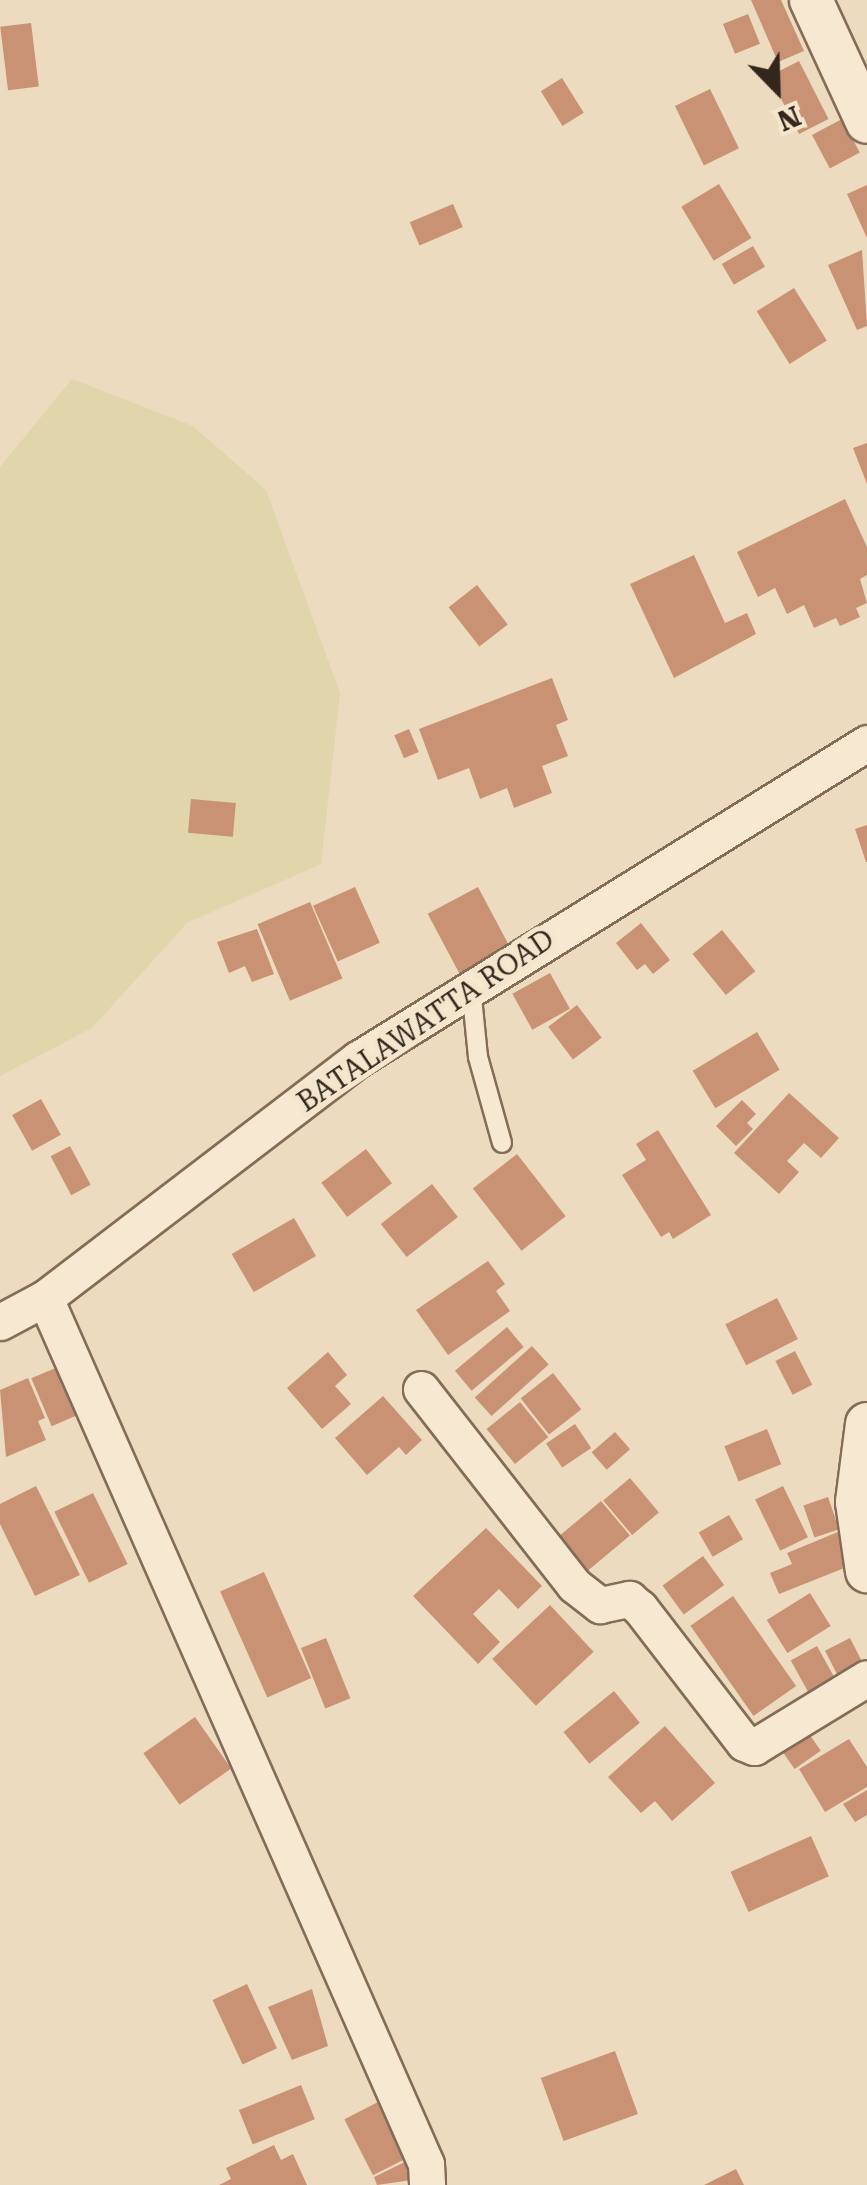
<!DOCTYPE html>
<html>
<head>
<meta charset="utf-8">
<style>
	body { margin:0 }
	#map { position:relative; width:867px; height:2185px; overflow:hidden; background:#ecdbbe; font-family:"Roboto Serif",serif }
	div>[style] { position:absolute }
	.farmland>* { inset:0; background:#e1d5ac }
	.building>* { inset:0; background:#c99275; transform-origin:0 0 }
	.roads { filter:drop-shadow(2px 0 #846c57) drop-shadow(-2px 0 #846c57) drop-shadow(0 2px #846c57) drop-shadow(0 -2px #846c57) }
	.service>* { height:18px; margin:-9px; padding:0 9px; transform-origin:9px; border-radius:9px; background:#f7e9d1 }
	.minor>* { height:35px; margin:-17.5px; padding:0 17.5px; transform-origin:17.5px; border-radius:17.5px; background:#f7e9d1 }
	.tertiary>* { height:42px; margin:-21px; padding:0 21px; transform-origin:21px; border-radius:21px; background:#f7e9d1 }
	span { translate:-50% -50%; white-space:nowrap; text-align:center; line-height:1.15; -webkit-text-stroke:10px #f4e6cd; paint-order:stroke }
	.street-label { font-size:28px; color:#33261c }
	.north { position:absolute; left:727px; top:40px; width:100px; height:100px; -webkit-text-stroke:8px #f4e6cd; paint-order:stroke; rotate:157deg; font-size:28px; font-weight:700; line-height:40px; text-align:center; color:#33261c }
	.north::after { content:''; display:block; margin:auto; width:35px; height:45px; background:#33261c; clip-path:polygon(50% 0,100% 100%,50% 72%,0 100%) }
</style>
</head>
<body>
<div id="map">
	<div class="farmland">
		<i style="clip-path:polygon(72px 379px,193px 426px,266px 490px,340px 693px,321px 864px,187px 923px,92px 1028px,0 1076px,0 467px)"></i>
	</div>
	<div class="building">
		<i style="clip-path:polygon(751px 0,781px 0,804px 51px,778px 62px)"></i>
		<i style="left:748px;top:14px;width:32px;height:27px;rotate:68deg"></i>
		<i style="left:31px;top:23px;width:64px;height:31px;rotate:83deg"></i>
		<i style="left:799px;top:61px;width:65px;height:33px;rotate:63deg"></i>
		<i style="left:562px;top:78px;width:41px;height:25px;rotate:58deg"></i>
		<i style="left:710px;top:89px;width:66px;height:39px;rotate:64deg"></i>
		<i style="left:842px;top:119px;width:38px;height:34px;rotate:62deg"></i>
		<i style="left:719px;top:184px;width:63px;height:44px;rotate:59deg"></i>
		<i style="clip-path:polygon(867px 185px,867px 238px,847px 194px)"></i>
		<i style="left:453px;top:204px;width:25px;height:47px;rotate:67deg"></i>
		<i style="left:753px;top:246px;width:24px;height:36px;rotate:60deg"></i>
		<i style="clip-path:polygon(862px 250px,867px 326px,857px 330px,828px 265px)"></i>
		<i style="left:794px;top:288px;width:62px;height:44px;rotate:58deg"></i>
		<i style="clip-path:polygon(867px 443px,867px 484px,853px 448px)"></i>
		<i style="clip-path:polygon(845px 499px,867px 547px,867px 575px,860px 579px,867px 603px,856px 608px,860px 617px,840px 626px,836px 618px,814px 628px,804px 605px,787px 614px,775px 588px,758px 597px,737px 552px)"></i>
		<i style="clip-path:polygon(694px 555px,725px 623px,747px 613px,756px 634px,674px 678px,630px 584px)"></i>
		<i style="left:477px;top:585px;width:50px;height:36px;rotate:52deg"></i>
		<i style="clip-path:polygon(552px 678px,568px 720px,556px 725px,568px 756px,542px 766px,552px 793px,514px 808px,507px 788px,480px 799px,469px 768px,438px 780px,419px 729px)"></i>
		<i style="left:409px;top:729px;width:25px;height:16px;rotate:67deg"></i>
		<i style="left:191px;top:799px;width:45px;height:34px;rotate:5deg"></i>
		<i style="clip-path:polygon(867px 825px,867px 862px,866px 862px,855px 829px)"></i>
		<i style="left:355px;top:887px;width:61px;height:46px;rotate:66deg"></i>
		<i style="left:478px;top:887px;width:69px;height:57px;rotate:62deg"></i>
		<i style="left:310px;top:902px;width:83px;height:57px;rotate:67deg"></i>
		<i style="clip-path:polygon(641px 923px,670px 960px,653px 974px,645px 964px,637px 970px,616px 943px)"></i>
		<i style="clip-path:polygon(257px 929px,274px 974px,252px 982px,245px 966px,229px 973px,217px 942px)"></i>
		<i style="left:722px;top:930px;width:53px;height:38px;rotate:51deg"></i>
		<i style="left:550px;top:973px;width:41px;height:43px;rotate:61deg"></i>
		<i style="left:577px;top:1005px;width:41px;height:36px;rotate:53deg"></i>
		<i style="left:757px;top:1032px;width:44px;height:75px;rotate:59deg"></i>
		<i style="clip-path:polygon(789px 1093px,839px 1138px,821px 1158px,804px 1143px,787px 1161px,799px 1172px,779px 1194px,734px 1153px)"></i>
		<i style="left:41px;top:1099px;width:41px;height:33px;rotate:61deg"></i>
		<i style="clip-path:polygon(742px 1100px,756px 1114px,747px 1123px,753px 1129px,736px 1146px,716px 1126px)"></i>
		<i style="clip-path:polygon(658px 1130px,711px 1215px,673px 1239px,669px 1232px,661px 1237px,622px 1175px,646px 1160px,636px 1144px)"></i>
		<i style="left:70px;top:1146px;width:44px;height:22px;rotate:62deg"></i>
		<i style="left:366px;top:1149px;width:43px;height:56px;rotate:53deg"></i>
		<i style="left:517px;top:1154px;width:79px;height:56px;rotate:52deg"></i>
		<i style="left:432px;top:1184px;width:42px;height:65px;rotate:52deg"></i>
		<i style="left:294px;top:1218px;width:44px;height:72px;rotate:60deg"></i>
		<i style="clip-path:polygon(488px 1261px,505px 1284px,496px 1291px,510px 1311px,448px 1355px,416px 1310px)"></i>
		<i style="left:777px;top:1298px;width:46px;height:58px;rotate:63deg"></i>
		<i style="left:507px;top:1327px;width:26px;height:68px;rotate:50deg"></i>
		<i style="left:532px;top:1346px;width:25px;height:77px;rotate:48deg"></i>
		<i style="left:795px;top:1351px;width:38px;height:22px;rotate:63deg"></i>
		<i style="clip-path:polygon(328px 1352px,347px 1375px,335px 1386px,351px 1404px,322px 1429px,287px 1388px)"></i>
		<i style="left:58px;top:1367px;width:52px;height:29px;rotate:67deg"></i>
		<i style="left:553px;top:1373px;width:46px;height:41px;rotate:52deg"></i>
		<i style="clip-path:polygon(28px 1378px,45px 1418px,38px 1421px,46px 1440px,6px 1457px,0 1390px)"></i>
		<i style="clip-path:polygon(383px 1396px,422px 1440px,406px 1455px,399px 1447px,367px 1475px,335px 1438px)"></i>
		<i style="left:520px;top:1402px;width:45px;height:43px;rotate:51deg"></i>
		<i style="left:575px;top:1424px;width:29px;height:35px;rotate:56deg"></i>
		<i style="left:767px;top:1429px;width:38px;height:46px;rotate:68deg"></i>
		<i style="left:615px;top:1432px;width:23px;height:31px;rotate:49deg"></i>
		<i style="left:630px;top:1478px;width:45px;height:35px;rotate:50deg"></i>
		<i style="clip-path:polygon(36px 1486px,80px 1575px,35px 1596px,0 1524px,0 1504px)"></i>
		<i style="left:783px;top:1486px;width:57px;height:31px;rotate:64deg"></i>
		<i style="left:93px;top:1493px;width:79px;height:43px;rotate:64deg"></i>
		<i style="left:828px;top:1497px;width:34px;height:26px;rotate:71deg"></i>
		<i style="left:601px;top:1501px;width:45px;height:55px;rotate:50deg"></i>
		<i style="left:729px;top:1515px;width:28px;height:35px;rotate:60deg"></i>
		<i style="clip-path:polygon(486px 1528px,542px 1586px,518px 1609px,499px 1589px,473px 1614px,500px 1642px,478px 1664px,413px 1596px)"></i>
		<i style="clip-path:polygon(838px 1532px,852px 1565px,779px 1594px,770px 1573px,792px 1564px,787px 1553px)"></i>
		<i style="left:703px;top:1556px;width:36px;height:50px;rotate:54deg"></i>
		<i style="left:264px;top:1572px;width:116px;height:48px;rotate:66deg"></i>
		<i style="left:810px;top:1593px;width:39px;height:51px;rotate:58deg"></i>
		<i style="left:733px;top:1596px;width:110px;height:52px;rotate:55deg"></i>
		<i style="left:550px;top:1605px;width:64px;height:79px;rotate:47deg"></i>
		<i style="left:326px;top:1638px;width:65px;height:27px;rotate:68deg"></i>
		<i style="left:850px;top:1638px;width:38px;height:28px;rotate:63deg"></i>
		<i style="left:817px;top:1646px;width:50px;height:30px;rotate:61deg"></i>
		<i style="left:614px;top:1691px;width:41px;height:65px;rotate:51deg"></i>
		<i style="left:195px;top:1717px;width:63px;height:63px;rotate:55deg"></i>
		<i style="clip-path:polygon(665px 1726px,715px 1783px,672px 1821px,655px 1801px,641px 1813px,608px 1777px)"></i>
		<i style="left:807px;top:1731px;width:24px;height:32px;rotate:55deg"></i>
		<i style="clip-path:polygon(849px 1739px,867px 1767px,867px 1787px,825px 1812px,799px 1769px)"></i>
		<i style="clip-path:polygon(867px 1790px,867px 1815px,855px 1822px,843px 1804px)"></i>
		<i style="left:811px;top:1836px;width:44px;height:88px;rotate:66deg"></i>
		<i style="left:247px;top:1984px;width:71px;height:38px;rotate:65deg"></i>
		<i style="clip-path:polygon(312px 1989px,328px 2046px,292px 2060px,268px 2007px)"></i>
		<i style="left:615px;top:2051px;width:67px;height:79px;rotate:70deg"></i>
		<i style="left:301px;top:2085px;width:37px;height:67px;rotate:68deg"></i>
		<i style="left:380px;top:2101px;width:63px;height:40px;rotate:63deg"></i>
		<i style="clip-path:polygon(274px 2145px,281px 2160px,293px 2154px,307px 2185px,219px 2185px,231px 2179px,226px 2168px)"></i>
		<i style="clip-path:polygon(409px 2160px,419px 2179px,377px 2185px,374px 2177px)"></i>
		<i style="clip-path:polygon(736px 2169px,744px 2185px,704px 2185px)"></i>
	</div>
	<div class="roads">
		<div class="service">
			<i style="left:471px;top:987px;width:70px;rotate:84.3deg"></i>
			<i style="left:478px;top:1057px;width:89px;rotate:74.4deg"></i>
		</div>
		<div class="minor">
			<i style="left:45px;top:1298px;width:946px;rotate:66.25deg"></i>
			<i style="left:426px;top:2164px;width:21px;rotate:87deg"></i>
			<i style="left:0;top:1322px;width:51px;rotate:-28.1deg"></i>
			<i style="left:45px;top:1298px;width:394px;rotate:-37.4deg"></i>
			<i style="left:358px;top:1059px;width:599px;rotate:-31.83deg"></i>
			<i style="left:421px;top:1389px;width:249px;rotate:52deg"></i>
			<i style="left:574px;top:1585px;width:33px;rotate:38deg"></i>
			<i style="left:600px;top:1605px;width:30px;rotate:-12deg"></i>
			<i style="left:629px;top:1599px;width:14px;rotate:39deg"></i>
			<i style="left:640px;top:1608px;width:170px;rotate:52.4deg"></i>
			<i style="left:744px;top:1743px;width:11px;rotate:22deg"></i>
			<i style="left:754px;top:1747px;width:132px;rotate:-31.4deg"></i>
		</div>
		<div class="tertiary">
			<i style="left:811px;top:0;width:134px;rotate:65.3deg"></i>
			<i style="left:867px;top:1424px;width:79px;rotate:97.3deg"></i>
			<i style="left:857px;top:1502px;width:70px;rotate:81.8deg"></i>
		</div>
	</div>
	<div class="street-label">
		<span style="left:426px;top:1021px;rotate:-34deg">BATALAWATTA ROAD</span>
	</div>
	<div class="north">N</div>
</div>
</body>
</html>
